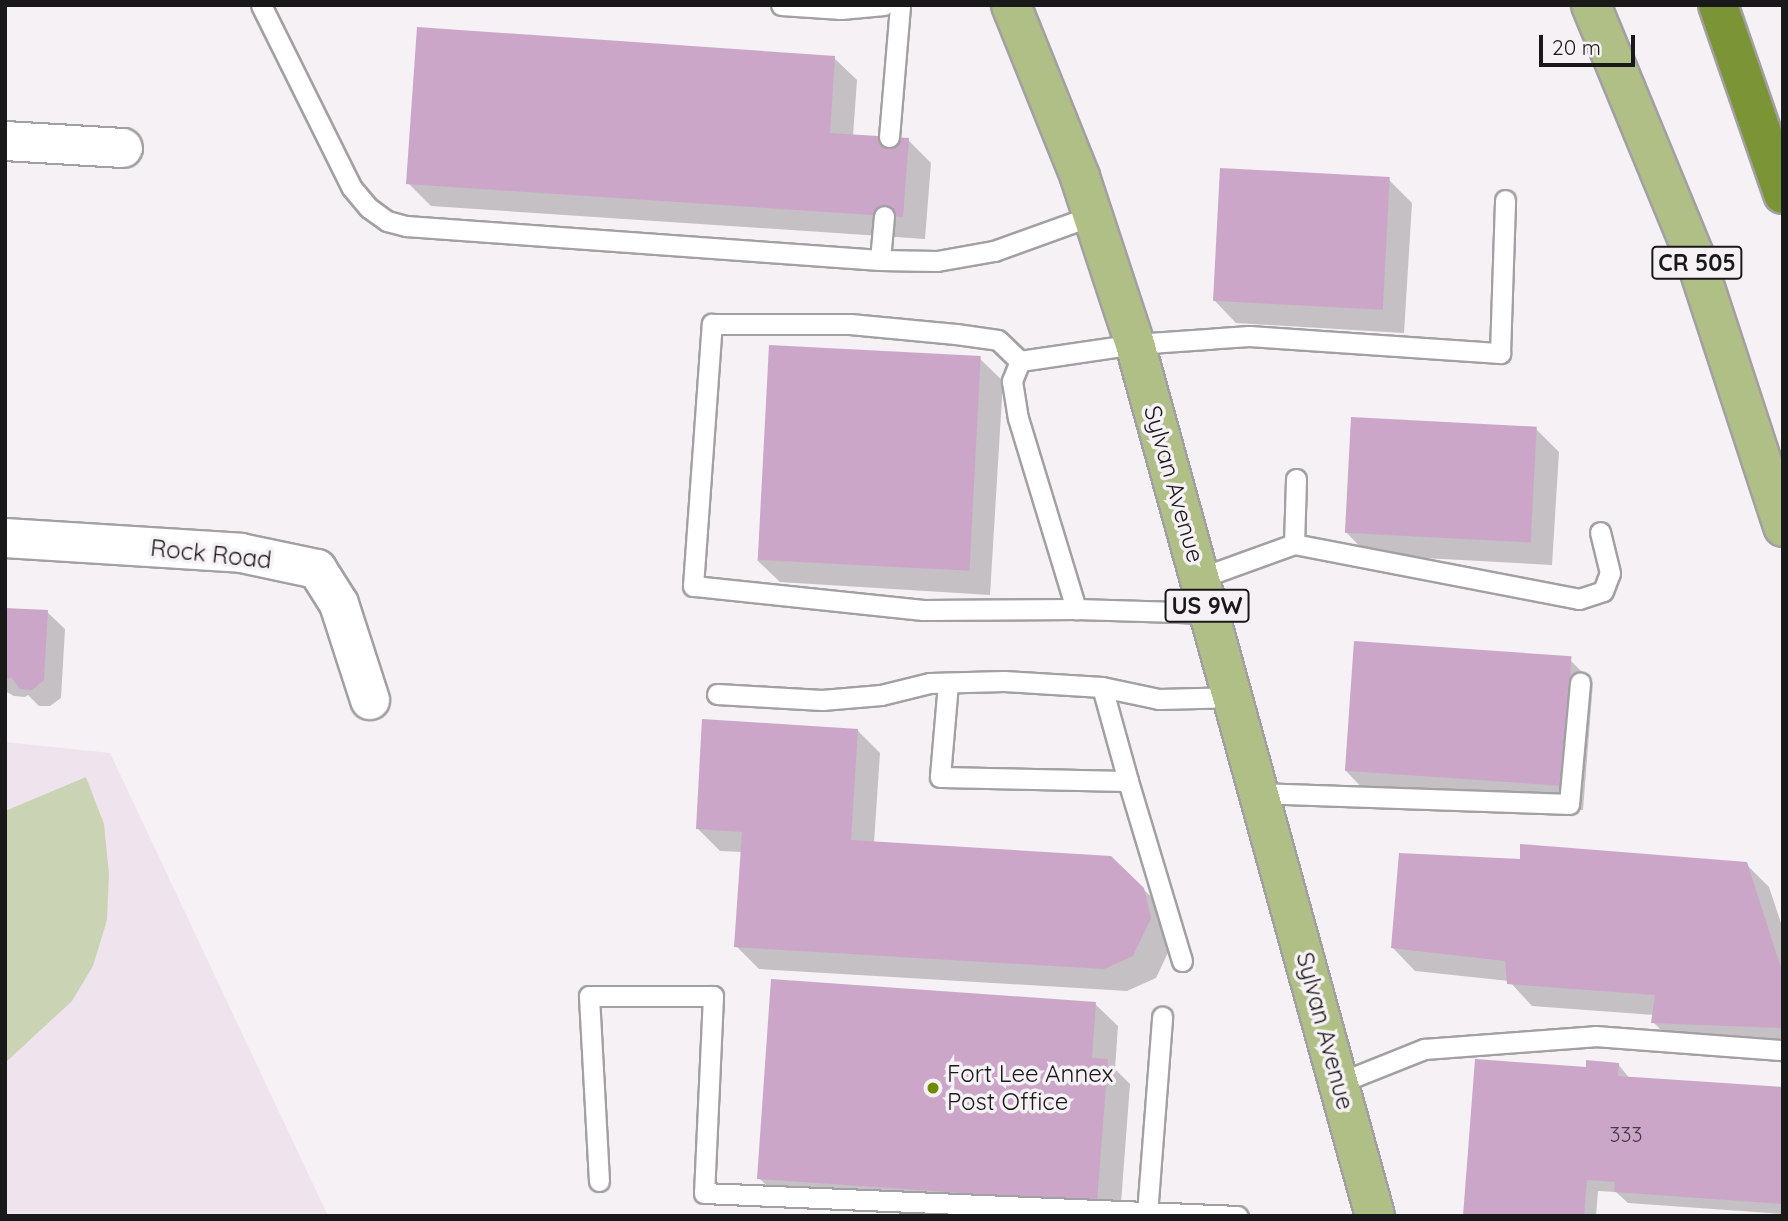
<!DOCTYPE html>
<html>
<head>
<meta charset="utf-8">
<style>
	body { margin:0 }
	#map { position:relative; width:1788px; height:1221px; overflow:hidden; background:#f5f1f4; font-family:Quicksand,sans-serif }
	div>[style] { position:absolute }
	.built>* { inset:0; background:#efe4ee }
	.green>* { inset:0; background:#cad4b5 }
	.shadow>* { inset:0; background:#0003 }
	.building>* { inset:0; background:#cba6c8; transform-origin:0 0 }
	.roads { filter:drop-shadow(2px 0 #a3a0a3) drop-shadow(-2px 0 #a3a0a3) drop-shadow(0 2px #a3a0a3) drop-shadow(0 -2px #a3a0a3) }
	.service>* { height:19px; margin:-9.5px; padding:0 9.5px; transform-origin:9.5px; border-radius:9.5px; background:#fff }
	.minor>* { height:38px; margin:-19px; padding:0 19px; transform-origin:19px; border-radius:19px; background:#fff }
	.primary>* { height:38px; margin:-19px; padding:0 19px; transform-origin:19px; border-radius:19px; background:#b0bf86 }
	.motorway>* { height:38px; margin:-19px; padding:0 19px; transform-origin:19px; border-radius:19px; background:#7b9436 }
	.dots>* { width:19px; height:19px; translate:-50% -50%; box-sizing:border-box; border:4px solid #f5f1f4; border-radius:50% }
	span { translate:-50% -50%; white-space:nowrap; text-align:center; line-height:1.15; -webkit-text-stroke:7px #f5f1f4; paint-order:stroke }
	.number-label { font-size:21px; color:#463c46 }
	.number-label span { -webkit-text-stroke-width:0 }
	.shield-label span { padding:2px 5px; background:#f5f1f4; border:2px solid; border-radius:5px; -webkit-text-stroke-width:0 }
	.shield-label { font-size:23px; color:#1a191a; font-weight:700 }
	.street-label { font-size:24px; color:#1a191a }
	.poi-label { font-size:24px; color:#1a191a }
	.left { translate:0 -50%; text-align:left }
	.frame { position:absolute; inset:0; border:7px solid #1a191a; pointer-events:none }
	.scale { position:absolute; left:1539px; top:35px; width:96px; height:32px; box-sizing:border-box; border:4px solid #1a191a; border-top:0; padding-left:9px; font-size:21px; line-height:24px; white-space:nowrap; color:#1a191a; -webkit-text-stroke:5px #f5f1f4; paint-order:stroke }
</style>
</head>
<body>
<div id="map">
	<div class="built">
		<i style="clip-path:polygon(5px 742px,110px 753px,328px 1216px,5px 1216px)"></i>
	</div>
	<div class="green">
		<i style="clip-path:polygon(86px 777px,104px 824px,109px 874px,107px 920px,93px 966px,72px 1001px,5px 1063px,5px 811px)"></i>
	</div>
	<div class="shadow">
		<i style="clip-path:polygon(834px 58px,857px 80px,853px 136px,908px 140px,931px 163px,925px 239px,431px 206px,408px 183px)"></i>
		<i style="clip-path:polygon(1389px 180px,1412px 203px,1404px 333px,1236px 323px,1214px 300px)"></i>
		<i style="clip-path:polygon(980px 359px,1003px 381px,990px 595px,780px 582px,757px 560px)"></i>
		<i style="clip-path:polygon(1536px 429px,1559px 452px,1552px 565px,1368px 555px,1346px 532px)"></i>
		<i style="clip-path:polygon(5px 610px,47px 612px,65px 629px,61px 698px,50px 706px,39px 706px,28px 695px,25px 697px,14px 696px,5px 691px)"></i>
		<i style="clip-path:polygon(1570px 660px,1593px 683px,1583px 810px,1368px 794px,1346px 771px)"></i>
		<i style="clip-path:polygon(857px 730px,880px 753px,874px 843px,1143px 889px,1167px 912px,1173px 942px,1156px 978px,1127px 991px,759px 969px,736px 946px,742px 852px,720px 851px,697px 828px)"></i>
		<i style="clip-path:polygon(1522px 861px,1746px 864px,1769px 887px,1783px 929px,1783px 1050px,1676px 1045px,1653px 1022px,1654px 1015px,1532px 1006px,1509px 981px,1415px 971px,1393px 948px)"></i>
		<i style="clip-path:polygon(1095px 1004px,1118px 1026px,1115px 1069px,1130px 1084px,1120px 1216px,998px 1216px,782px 1201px,759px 1178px)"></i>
		<i style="clip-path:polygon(1618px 1064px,1630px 1079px,1783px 1089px,1783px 1214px,1628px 1203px,1616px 1192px,1598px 1191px,1596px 1216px,1465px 1216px,1587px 1069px)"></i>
	</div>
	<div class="building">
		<i style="clip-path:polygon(417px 27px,835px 56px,830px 133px,909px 138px,903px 217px,406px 184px)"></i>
		<i style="left:1220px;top:168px;width:170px;height:133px;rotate:3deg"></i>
		<i style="left:769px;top:345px;width:212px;height:215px;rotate:3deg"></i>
		<i style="left:1351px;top:417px;width:186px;height:116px;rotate:3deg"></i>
		<i style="clip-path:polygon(5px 608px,48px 610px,44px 680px,32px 690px,20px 689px,11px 677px,5px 680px)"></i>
		<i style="left:1354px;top:641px;width:218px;height:130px;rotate:4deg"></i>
		<i style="clip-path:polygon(702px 719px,858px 729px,851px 840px,1111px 856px,1144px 888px,1151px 918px,1133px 956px,1104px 969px,734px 947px,742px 832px,696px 829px)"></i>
		<i style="clip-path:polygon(1520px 844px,1747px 862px,1783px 974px,1783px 1028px,1651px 1023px,1655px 995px,1507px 984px,1505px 961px,1391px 948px,1399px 853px,1520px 859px)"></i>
		<i style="clip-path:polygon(771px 979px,1096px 1002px,1092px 1058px,1108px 1059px,1097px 1202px,757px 1179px)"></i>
		<i style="clip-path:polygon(1475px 1059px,1586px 1067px,1586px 1060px,1619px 1063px,1618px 1076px,1783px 1087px,1783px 1204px,1614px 1192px,1615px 1182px,1587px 1180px,1584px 1216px,1463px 1216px)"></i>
	</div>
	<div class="roads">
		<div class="service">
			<i style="left:261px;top:5px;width:204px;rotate:63.6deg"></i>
			<i style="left:352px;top:188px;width:26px;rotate:50deg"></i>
			<i style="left:369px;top:208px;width:22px;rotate:36deg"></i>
			<i style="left:387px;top:221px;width:20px;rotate:15deg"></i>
			<i style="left:406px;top:226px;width:475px;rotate:4.1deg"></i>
			<i style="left:880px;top:260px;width:57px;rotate:1deg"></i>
			<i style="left:937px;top:261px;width:58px;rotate:-10deg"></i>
			<i style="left:994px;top:251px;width:106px;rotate:-19.8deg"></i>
			<i style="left:781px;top:5px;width:60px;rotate:3.8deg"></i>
			<i style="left:841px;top:9px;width:43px;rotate:-5.3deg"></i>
			<i style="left:889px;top:137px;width:132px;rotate:-85.2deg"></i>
			<i style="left:880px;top:260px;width:44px;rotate:-84.8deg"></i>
			<i style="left:1020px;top:361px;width:22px;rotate:112deg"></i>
			<i style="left:1012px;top:381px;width:37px;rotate:81deg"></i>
			<i style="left:1018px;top:418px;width:200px;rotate:73.1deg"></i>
			<i style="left:1294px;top:544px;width:65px;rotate:-88.2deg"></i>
			<i style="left:1200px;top:578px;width:100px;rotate:-19.9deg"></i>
			<i style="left:1294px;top:544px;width:290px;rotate:10.9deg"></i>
			<i style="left:1579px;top:599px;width:25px;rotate:-18deg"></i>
			<i style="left:1603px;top:591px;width:19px;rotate:-69deg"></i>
			<i style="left:1610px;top:573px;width:42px;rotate:-103.7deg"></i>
			<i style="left:1209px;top:613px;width:133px;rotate:-178.3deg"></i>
			<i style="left:1076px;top:609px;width:153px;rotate:179.6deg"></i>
			<i style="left:923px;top:610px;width:231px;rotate:-174deg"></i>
			<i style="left:693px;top:586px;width:263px;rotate:-85.9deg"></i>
			<i style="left:712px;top:324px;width:138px"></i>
			<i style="left:850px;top:324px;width:106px;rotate:5.4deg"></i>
			<i style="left:956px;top:334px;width:42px;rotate:8.1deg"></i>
			<i style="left:998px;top:340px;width:30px;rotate:44deg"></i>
			<i style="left:1020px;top:361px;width:116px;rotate:-8.4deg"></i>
			<i style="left:1135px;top:344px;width:114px;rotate:-4deg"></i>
			<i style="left:1249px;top:336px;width:252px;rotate:3.9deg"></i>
			<i style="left:1500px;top:353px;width:153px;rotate:-88.1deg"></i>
			<i style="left:948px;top:683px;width:94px;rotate:94.9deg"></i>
			<i style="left:940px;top:777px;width:188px;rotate:1.2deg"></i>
			<i style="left:1128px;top:781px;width:188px;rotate:73.3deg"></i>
			<i style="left:1102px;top:687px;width:98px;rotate:74.5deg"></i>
			<i style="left:717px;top:694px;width:105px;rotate:3.3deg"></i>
			<i style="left:822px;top:700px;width:59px;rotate:-4.8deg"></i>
			<i style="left:881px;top:695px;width:50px;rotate:-13.8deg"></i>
			<i style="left:930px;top:683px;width:74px;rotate:-1.5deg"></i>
			<i style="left:1004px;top:681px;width:98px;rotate:3.5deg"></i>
			<i style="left:1102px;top:687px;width:58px;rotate:11.9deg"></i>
			<i style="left:1159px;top:699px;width:74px;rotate:-1.5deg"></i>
			<i style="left:1259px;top:793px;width:310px;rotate:2deg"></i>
			<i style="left:1569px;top:804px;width:122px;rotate:-84.8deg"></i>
			<i style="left:1339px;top:1083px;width:92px;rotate:-21.8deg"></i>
			<i style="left:1424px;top:1049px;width:171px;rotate:-4.3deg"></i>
			<i style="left:1595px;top:1036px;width:189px;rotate:4.3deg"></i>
			<i style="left:599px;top:1181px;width:185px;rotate:-93.1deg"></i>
			<i style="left:589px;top:996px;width:124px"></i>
			<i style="left:713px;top:996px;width:197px;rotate:92.6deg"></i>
			<i style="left:704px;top:1193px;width:534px;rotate:2.47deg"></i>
			<i style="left:1147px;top:1214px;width:198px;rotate:-85.6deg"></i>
		</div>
		<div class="minor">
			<i style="left:5px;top:141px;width:118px;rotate:3.4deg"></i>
			<i style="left:5px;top:538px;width:236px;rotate:3.6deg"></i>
			<i style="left:241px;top:553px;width:78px;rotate:11.9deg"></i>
			<i style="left:317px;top:569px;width:41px;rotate:57.8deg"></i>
			<i style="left:339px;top:604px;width:101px;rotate:72.1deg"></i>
		</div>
		<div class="primary">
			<i style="left:1011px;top:5px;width:185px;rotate:68.1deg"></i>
			<i style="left:1080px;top:177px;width:176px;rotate:71.8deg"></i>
			<i style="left:1135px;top:344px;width:904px;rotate:74.61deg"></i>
			<i style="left:1591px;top:5px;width:273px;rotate:67.6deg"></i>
			<i style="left:1695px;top:257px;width:284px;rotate:71.9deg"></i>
		</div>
		<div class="motorway">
			<i style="left:1718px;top:5px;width:200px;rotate:71deg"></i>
		</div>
	</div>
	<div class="dots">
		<i style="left:933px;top:1088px;background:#6f8a01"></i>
	</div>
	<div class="number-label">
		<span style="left:1626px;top:1134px">333</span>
	</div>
	<div class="shield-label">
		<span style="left:1697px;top:263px">CR 505</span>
		<span style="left:1207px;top:606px">US 9W</span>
	</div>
	<div class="street-label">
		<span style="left:1174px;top:484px;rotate:74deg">Sylvan Avenue</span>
		<span style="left:211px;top:554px;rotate:6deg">Rock Road</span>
		<span style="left:1325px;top:1031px;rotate:75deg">Sylvan Avenue</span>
	</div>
	<div class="poi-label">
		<span class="left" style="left:947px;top:1088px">Fort Lee Annex<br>Post Office</span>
	</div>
	<div class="frame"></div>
	<div class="scale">20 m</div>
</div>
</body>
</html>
